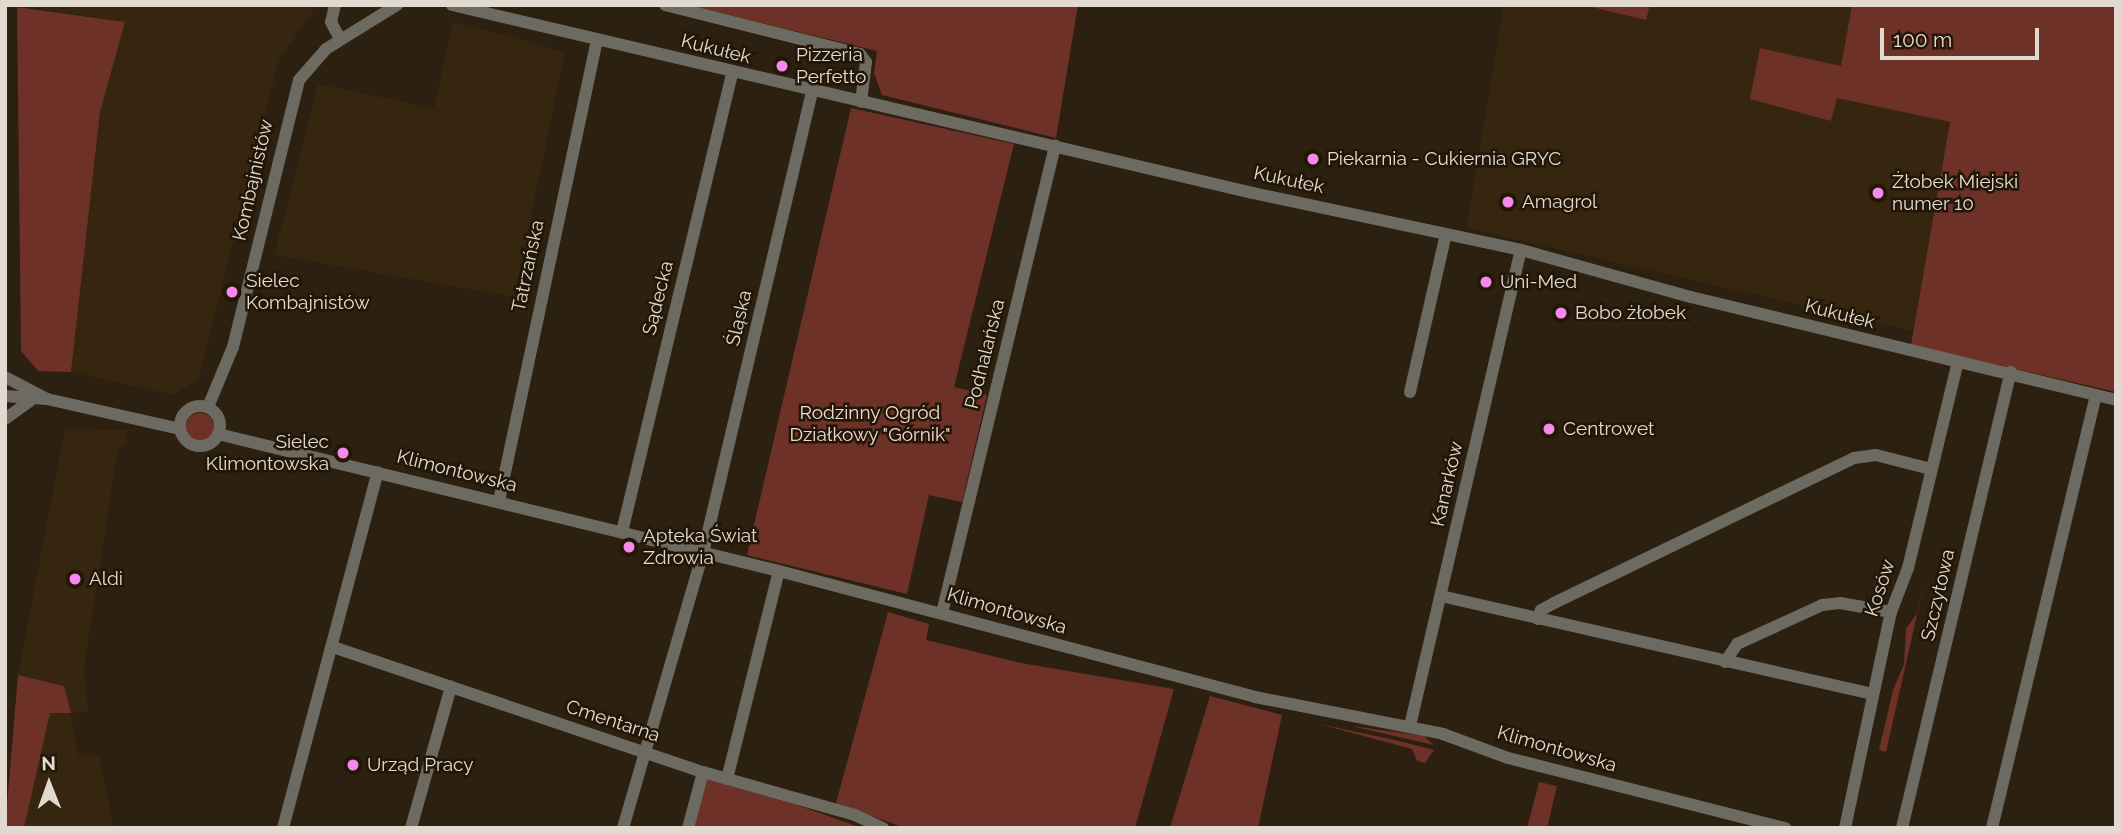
<!DOCTYPE html>
<html>
<head>
<meta charset="utf-8">
<style>
	body { margin:0 }
	#map { position:relative; width:2121px; height:833px; overflow:hidden; background:#2c2010; font-family:Raleway,sans-serif }
	div>[style] { position:absolute }
	.built>* { inset:0; background:#362610 }
	.green>* { inset:0; background:#6e3127 }
	.round { border-radius:50% }
	.minor>* { height:12px; margin:-6px; padding:0 6px; transform-origin:6px; border-radius:6px; background:#6d6a61 }
	.minor>.ring { margin:-6px; padding:0; box-sizing:content-box; background:none; border:12px solid #6d6a61; border-radius:50% }
	.dots>* { width:19px; height:19px; translate:-50% -50%; box-sizing:border-box; border:4px solid #221607; border-radius:50% }
	span { translate:-50% -50%; white-space:nowrap; text-align:center; line-height:1.15; -webkit-text-stroke:5px #221607; paint-order:stroke }
	.street-label { font-size:19px; color:#e2dad0 }
	.poi-label { font-size:19px; color:#e2dad0 }
	.left { translate:0 -50%; text-align:left }
	.right { translate:-100% -50%; text-align:right }
	.park-label { font-size:19px; color:#f2d9d4 }
	.frame { position:absolute; inset:0; border:7px solid #e2dad0; pointer-events:none }
	.north { position:absolute; left:14px; top:749px; width:70px; height:70px; -webkit-text-stroke:5px #221607; paint-order:stroke; rotate:359deg; font-size:19px; font-weight:700; line-height:28px; text-align:center; color:#e2dad0 }
	.north::after { content:''; display:block; margin:auto; width:24px; height:32px; background:#e2dad0; clip-path:polygon(50% 0,100% 100%,50% 72%,0 100%) }
	.scale { position:absolute; left:1880px; top:28px; width:159px; height:32px; box-sizing:border-box; border:4px solid #e2dad0; border-top:0; padding-left:9px; font-size:21px; line-height:24px; white-space:nowrap; color:#e2dad0; -webkit-text-stroke:5px #221607; paint-order:stroke }
</style>
</head>
<body>
<div id="map">
	<div class="built">
		<i style="clip-path:polygon(17px 5px,317px 5px,279px 60px,199px 378px,174px 395px,71px 372px,100px 112px,125px 22px)"></i>
		<i style="clip-path:polygon(1504px 5px,1583px 5px,1646px 20px,1650px 5px,1852px 5px,1841px 66px,1760px 48px,1831px 120px,1837px 98px,1950px 122px,1914px 331px,1466px 228px)"></i>
		<i style="clip-path:polygon(453px 21px,565px 52px,514px 297px,274px 255px,318px 84px,434px 108px)"></i>
		<i style="clip-path:polygon(65px 428px,128px 430px,125px 444px,118px 449px,84px 667px,88px 712px,71px 713px,78px 755px,99px 755px,114px 828px,24px 828px,50px 712px,70px 713px,64px 686px,18px 675px)"></i>
	</div>
	<div class="green">
		<i style="clip-path:polygon(688px 5px,1078px 5px,1056px 138px,882px 95px,874px 73px,877px 51px)"></i>
		<i style="clip-path:polygon(1583px 5px,1650px 5px,1646px 20px)"></i>
		<i style="clip-path:polygon(1852px 5px,2116px 5px,2116px 392px,1911px 345px,1950px 122px,1837px 98px,1831px 121px,1750px 99px,1760px 48px,1841px 66px)"></i>
		<i style="clip-path:polygon(17px 7px,125px 22px,100px 112px,71px 372px,38px 371px,21px 351px)"></i>
		<i style="clip-path:polygon(851px 108px,1014px 144px,954px 387px,987px 395px,962px 502px,929px 495px,907px 594px,747px 555px)"></i>
		<i class="round" style="left:186px;top:413px;width:28px;height:28px"></i>
		<i style="clip-path:polygon(1925px 579px,1886px 752px,1879px 750px,1893px 690px,1904px 664px,1906px 629px,1918px 612px)"></i>
		<i style="clip-path:polygon(888px 612px,929px 624px,926px 640px,1021px 663px,1174px 689px,1135px 828px,905px 828px,836px 803px)"></i>
		<i style="clip-path:polygon(18px 675px,64px 686px,71px 713px,50px 713px,24px 828px,5px 828px)"></i>
		<i style="clip-path:polygon(1210px 696px,1282px 715px,1258px 828px,1170px 828px)"></i>
		<i style="clip-path:polygon(1319px 724px,1395px 740px,1434px 750px,1425px 763px,1417px 761px,1412px 749px)"></i>
		<i style="clip-path:polygon(1352px 726px,1424px 736px,1434px 745px,1355px 727px)"></i>
		<i style="clip-path:polygon(707px 779px,800px 806px,862px 828px,691px 828px)"></i>
		<i style="clip-path:polygon(1539px 782px,1557px 786px,1547px 828px,1527px 828px)"></i>
	</div>
	<div class="minor">
		<i style="left:335px;top:5px;width:17px;rotate:103deg"></i>
		<i style="left:331px;top:22px;width:19px;rotate:62deg"></i>
		<i style="left:452px;top:5px;width:823px;rotate:13.21deg"></i>
		<i style="left:1253px;top:193px;width:274px;rotate:12deg"></i>
		<i style="left:1521px;top:250px;width:176px;rotate:15.5deg"></i>
		<i style="left:1691px;top:297px;width:437px;rotate:13.6deg"></i>
		<i style="left:665px;top:5px;width:201px;rotate:14.1deg"></i>
		<i style="left:860px;top:54px;width:10px;rotate:53deg"></i>
		<i style="left:866px;top:62px;width:40px;rotate:97.1deg"></i>
		<i style="left:5px;top:377px;width:47px;rotate:27.6deg"></i>
		<i style="left:47px;top:399px;width:136px;rotate:12.7deg"></i>
		<i style="left:1410px;top:392px;width:162px;rotate:-77.2deg"></i>
		<i style="left:5px;top:396px;width:42px;rotate:4.1deg"></i>
		<i class="ring" style="left:180px;top:406px;width:28px;height:28px"></i>
		<i style="left:208px;top:407px;width:65px;rotate:-67.4deg"></i>
		<i style="left:233px;top:347px;width:275px;rotate:-76.1deg"></i>
		<i style="left:299px;top:80px;width:41px;rotate:-48.9deg"></i>
		<i style="left:326px;top:49px;width:84px;rotate:-31.8deg"></i>
		<i style="left:5px;top:419px;width:31px;rotate:-36deg"></i>
		<i style="left:218px;top:434px;width:577px;rotate:13.72deg"></i>
		<i style="left:779px;top:571px;width:492px;rotate:14.8deg"></i>
		<i style="left:1255px;top:697px;width:192px;rotate:11.1deg"></i>
		<i style="left:1443px;top:734px;width:69px;rotate:20.3deg"></i>
		<i style="left:1508px;top:758px;width:286px;rotate:14.2deg"></i>
		<i style="left:499px;top:501px;width:472px;rotate:-78deg"></i>
		<i style="left:622px;top:532px;width:472px;rotate:-76.5deg"></i>
		<i style="left:1441px;top:596px;width:441px;rotate:12.8deg"></i>
		<i style="left:942px;top:613px;width:481px;rotate:-76.4deg"></i>
		<i style="left:1538px;top:619px;width:9px;rotate:-72deg"></i>
		<i style="left:1541px;top:610px;width:15px;rotate:-28deg"></i>
		<i style="left:1554px;top:603px;width:333px;rotate:-25.8deg"></i>
		<i style="left:1854px;top:458px;width:22px;rotate:-8deg"></i>
		<i style="left:1876px;top:455px;width:57px;rotate:14.3deg"></i>
		<i style="left:333px;top:647px;width:391px;rotate:18.7deg"></i>
		<i style="left:703px;top:772px;width:158px;rotate:15.8deg"></i>
		<i style="left:855px;top:815px;width:31px;rotate:25deg"></i>
		<i style="left:1725px;top:662px;width:22px;rotate:-56deg"></i>
		<i style="left:1737px;top:644px;width:94px;rotate:-24.6deg"></i>
		<i style="left:1822px;top:605px;width:18px;rotate:-6deg"></i>
		<i style="left:1840px;top:603px;width:52px;rotate:10deg"></i>
		<i style="left:1410px;top:726px;width:489px;rotate:-76.9deg"></i>
		<i style="left:727px;top:779px;width:214px;rotate:-76deg"></i>
		<i style="left:283px;top:828px;width:368px;rotate:-75.1deg"></i>
		<i style="left:411px;top:828px;width:147px;rotate:-74.2deg"></i>
		<i style="left:623px;top:828px;width:286px;rotate:-73.8deg"></i>
		<i style="left:703px;top:553px;width:475px;rotate:-76.7deg"></i>
		<i style="left:688px;top:828px;width:58px;rotate:-75deg"></i>
		<i style="left:1845px;top:828px;width:221px;rotate:-78deg"></i>
		<i style="left:1891px;top:612px;width:47px;rotate:-68.9deg"></i>
		<i style="left:1908px;top:568px;width:212px;rotate:-76.4deg"></i>
		<i style="left:1902px;top:828px;width:469px;rotate:-76.6deg"></i>
		<i style="left:1992px;top:828px;width:445px;rotate:-76.5deg"></i>
	</div>
	<div class="dots">
		<i style="left:782px;top:66px;background:#f688ed"></i>
		<i style="left:1313px;top:159px;background:#f688ed"></i>
		<i style="left:1878px;top:193px;background:#f688ed"></i>
		<i style="left:1508px;top:202px;background:#f688ed"></i>
		<i style="left:1486px;top:282px;background:#f688ed"></i>
		<i style="left:232px;top:292px;background:#f688ed"></i>
		<i style="left:1561px;top:313px;background:#f688ed"></i>
		<i style="left:1549px;top:429px;background:#f688ed"></i>
		<i style="left:343px;top:453px;background:#f688ed"></i>
		<i style="left:629px;top:547px;background:#f688ed"></i>
		<i style="left:75px;top:579px;background:#f688ed"></i>
		<i style="left:353px;top:765px;background:#f688ed"></i>
	</div>
	<div class="street-label">
		<span style="left:716px;top:49px;rotate:14deg">Kukułek</span>
		<span style="left:253px;top:180px;rotate:-77deg">Kombajnistów</span>
		<span style="left:1289px;top:180px;rotate:12deg">Kukułek</span>
		<span style="left:528px;top:266px;rotate:-78deg">Tatrzańska</span>
		<span style="left:658px;top:298px;rotate:-76deg">Sądecka</span>
		<span style="left:1840px;top:314px;rotate:14deg">Kukułek</span>
		<span style="left:739px;top:318px;rotate:-77deg">Śląska</span>
		<span style="left:985px;top:354px;rotate:-76deg">Podhalańska</span>
		<span style="left:457px;top:471px;rotate:14deg">Klimontowska</span>
		<span style="left:1447px;top:484px;rotate:-77deg">Kanarków</span>
		<span style="left:1880px;top:588px;rotate:-72deg">Kosów</span>
		<span style="left:1938px;top:595px;rotate:-77deg">Szczytowa</span>
		<span style="left:1007px;top:611px;rotate:16deg">Klimontowska</span>
		<span style="left:613px;top:721px;rotate:18deg">Cmentarna</span>
		<span style="left:1557px;top:749px;rotate:16deg">Klimontowska</span>
	</div>
	<div class="poi-label">
		<span class="left" style="left:796px;top:66px">Pizzeria<br>Perfetto</span>
		<span class="left" style="left:1327px;top:159px">Piekarnia - Cukiernia GRYC</span>
		<span class="left" style="left:1892px;top:193px">Żłobek Miejski<br>numer 10</span>
		<span class="left" style="left:1522px;top:202px">Amagrol</span>
		<span class="left" style="left:246px;top:292px">Sielec<br>Kombajnistów</span>
		<span class="left" style="left:1500px;top:282px">Uni-Med</span>
		<span class="left" style="left:1575px;top:313px">Bobo żłobek</span>
		<span class="left" style="left:1563px;top:429px">Centrowet</span>
		<span class="right" style="left:329px;top:453px">Sielec<br>Klimontowska</span>
		<span class="left" style="left:643px;top:547px">Apteka Świat<br>Zdrowia</span>
		<span class="left" style="left:89px;top:579px">Aldi</span>
		<span class="left" style="left:367px;top:765px">Urząd Pracy</span>
	</div>
	<div class="park-label">
		<span style="left:870px;top:424px">Rodzinny Ogród<br>Działkowy "Górnik"</span>
	</div>
	<div class="frame"></div>
	<div class="north">N</div>
	<div class="scale">100 m</div>
</div>
</body>
</html>
